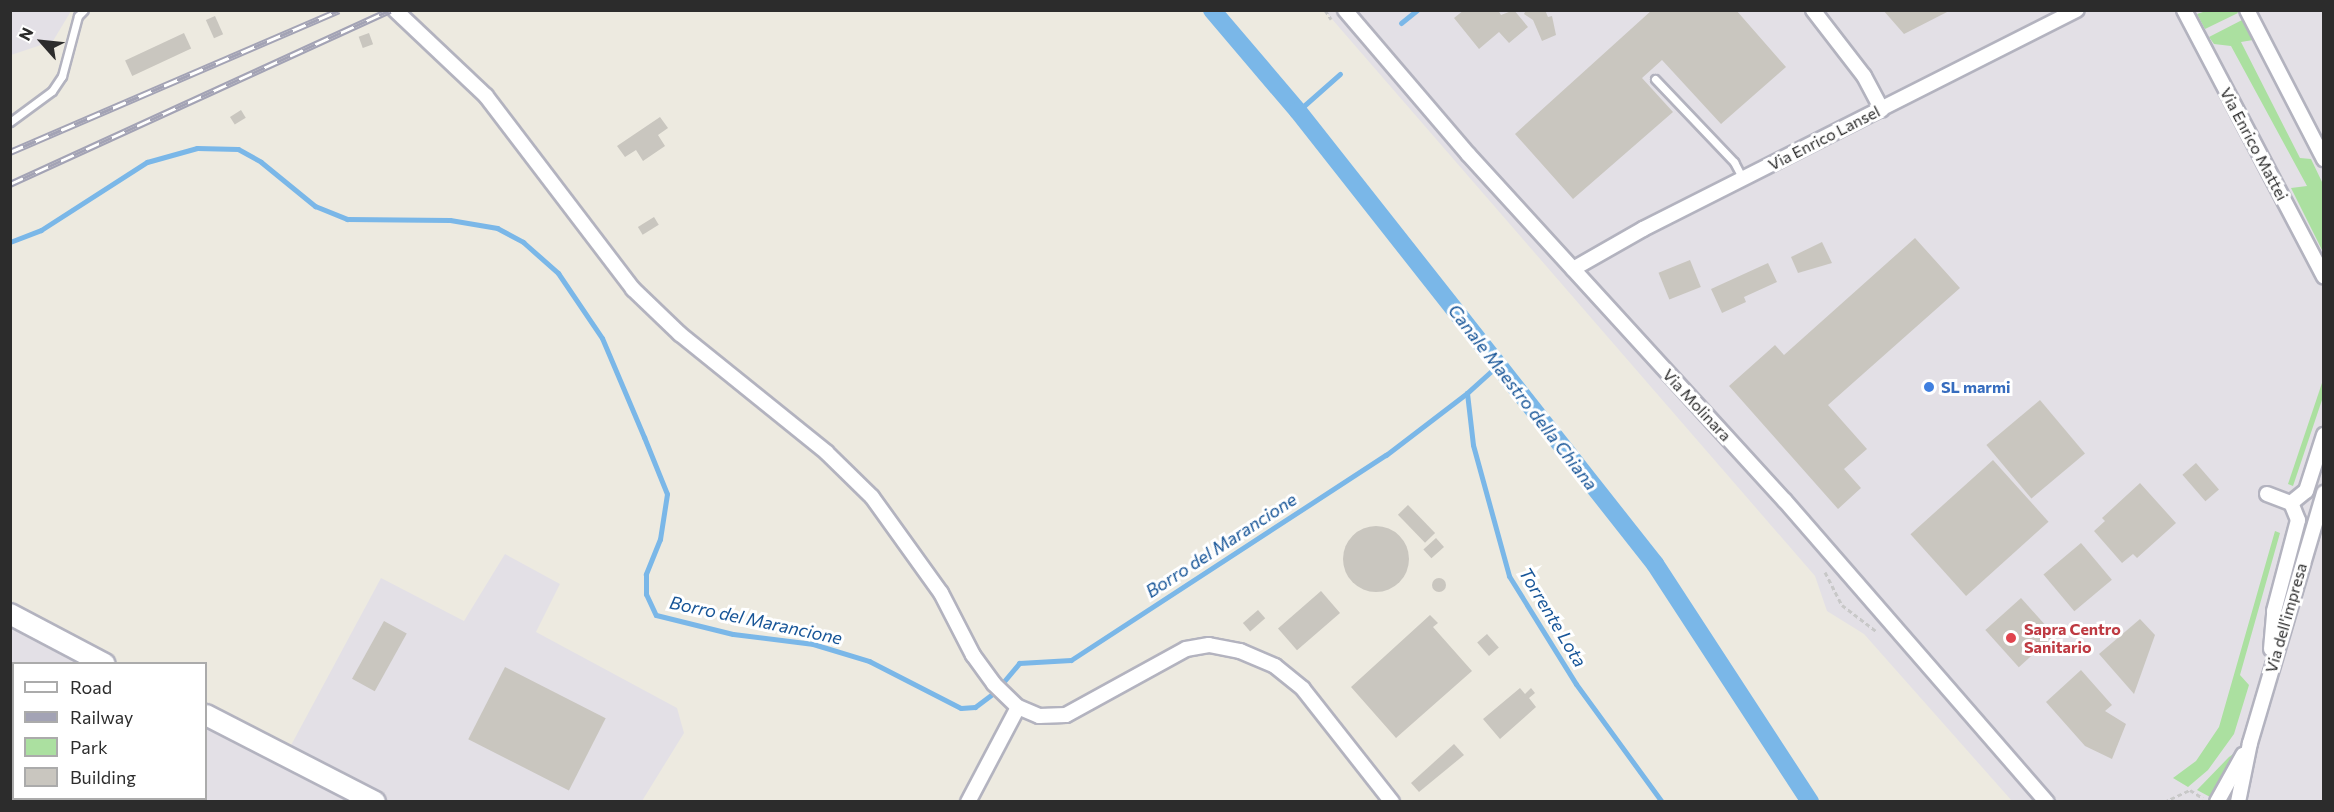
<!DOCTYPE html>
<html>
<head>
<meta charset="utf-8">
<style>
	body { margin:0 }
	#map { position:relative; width:2334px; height:812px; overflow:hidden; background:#edeae0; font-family:Commissioner,sans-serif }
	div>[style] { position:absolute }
	.industrial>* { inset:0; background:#e3e0e6 }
	.green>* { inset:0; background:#abe0a0 }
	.stream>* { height:5px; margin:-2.5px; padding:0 2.5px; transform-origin:2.5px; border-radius:2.5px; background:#7ab7e8 }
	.canal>* { height:18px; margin:-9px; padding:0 9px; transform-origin:9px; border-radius:9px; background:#7ab7e8 }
	.building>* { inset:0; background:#c9c6bf; transform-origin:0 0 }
	.round { border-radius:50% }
	.path>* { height:3px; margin-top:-1.5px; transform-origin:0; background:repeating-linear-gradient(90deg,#c8c8c8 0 4.5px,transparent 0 7.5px) }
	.roads { filter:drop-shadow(2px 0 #b3b3bf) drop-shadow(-2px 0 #b3b3bf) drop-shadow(0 2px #b3b3bf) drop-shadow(0 -2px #b3b3bf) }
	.lane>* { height:7px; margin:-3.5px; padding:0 3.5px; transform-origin:3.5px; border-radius:3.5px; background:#fff }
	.street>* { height:14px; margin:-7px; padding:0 7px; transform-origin:7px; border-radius:7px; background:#fff }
	.secondary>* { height:20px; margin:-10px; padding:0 10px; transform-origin:10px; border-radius:10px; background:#fff }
	.rail>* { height:7px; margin-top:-3.5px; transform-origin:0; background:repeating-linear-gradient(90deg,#fff 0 14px,#a3a3b5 0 28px); box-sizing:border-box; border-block:2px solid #a3a3b5 }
	.dots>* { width:16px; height:16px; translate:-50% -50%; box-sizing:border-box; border:3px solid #fff; border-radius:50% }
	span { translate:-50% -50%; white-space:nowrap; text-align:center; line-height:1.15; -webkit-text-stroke:6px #fff; paint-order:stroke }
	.street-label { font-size:16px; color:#2c2c2c }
	.shop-label { font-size:16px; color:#366cbe; font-weight:700 }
	.left { translate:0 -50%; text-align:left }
	.health-label { font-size:16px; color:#be3a42; font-weight:700 }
	.water-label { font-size:18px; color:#165497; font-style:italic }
	.frame { position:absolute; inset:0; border:12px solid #2c2c2c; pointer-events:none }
	.legend { position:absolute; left:12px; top:662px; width:195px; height:138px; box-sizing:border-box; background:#fff; border:2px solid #ababab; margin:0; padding:8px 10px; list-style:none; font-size:18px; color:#2c2c2c }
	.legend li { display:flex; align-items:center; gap:12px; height:30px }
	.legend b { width:30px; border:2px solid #ababab }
	.north { position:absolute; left:12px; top:12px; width:60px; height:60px; -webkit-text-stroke:4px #fff; paint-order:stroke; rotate:297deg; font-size:16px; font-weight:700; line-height:24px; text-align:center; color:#2c2c2c }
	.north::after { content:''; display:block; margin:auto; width:21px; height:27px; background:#2c2c2c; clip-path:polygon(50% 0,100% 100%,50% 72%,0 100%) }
</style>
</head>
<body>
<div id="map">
	<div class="industrial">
		<i style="clip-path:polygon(10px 11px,11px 10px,71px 11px,53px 41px,11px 55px)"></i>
		<i style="clip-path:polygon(1325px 11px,2323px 11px,2323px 801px,2012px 801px,1864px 634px,1827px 611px,1815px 576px)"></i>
		<i style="clip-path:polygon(505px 554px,560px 584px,536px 632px,677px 708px,684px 733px,642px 801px,11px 801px,10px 628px,86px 663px,14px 664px,14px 798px,206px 798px,206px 724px,289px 749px,381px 578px,464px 621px)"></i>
	</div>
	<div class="green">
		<i style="clip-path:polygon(2209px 10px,2237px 11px,2238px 13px,2205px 29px,2197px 14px)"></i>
		<i style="clip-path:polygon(2244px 19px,2253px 40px,2241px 42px,2300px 158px,2311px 159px,2323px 184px,2323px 252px,2291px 188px,2307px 186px,2231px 46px,2214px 44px,2209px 37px)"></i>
		<i style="clip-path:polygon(2323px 380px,2323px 397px,2293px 486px,2288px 484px)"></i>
		<i style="clip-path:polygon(2275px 531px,2280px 533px,2240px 675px,2249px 685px,2234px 734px,2208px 770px,2188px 787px,2173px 778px,2196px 761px,2219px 727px)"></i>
		<i style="clip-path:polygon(2239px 750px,2212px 798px,2197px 790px,2229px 757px)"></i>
	</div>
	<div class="stream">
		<i style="left:1401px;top:23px;width:21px;rotate:-39deg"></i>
		<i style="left:1298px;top:111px;width:56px;rotate:-41.4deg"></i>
		<i style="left:10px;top:242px;width:33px;rotate:-21deg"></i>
		<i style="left:41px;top:230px;width:126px;rotate:-32.7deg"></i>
		<i style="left:147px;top:162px;width:52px;rotate:-15.6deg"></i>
		<i style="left:197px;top:148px;width:41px;rotate:1.4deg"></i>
		<i style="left:238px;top:149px;width:26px;rotate:29deg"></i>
		<i style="left:261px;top:162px;width:70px;rotate:39.2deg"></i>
		<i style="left:315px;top:206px;width:35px;rotate:22deg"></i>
		<i style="left:347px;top:219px;width:103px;rotate:0.6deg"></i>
		<i style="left:450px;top:220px;width:48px;rotate:9.7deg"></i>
		<i style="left:497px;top:228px;width:30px;rotate:28deg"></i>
		<i style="left:523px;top:242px;width:47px;rotate:41.5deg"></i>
		<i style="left:558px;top:273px;width:78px;rotate:55.9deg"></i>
		<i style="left:602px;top:338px;width:108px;rotate:67deg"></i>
		<i style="left:644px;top:437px;width:61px;rotate:68deg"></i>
		<i style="left:667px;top:494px;width:46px;rotate:98.8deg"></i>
		<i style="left:660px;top:539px;width:38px;rotate:112deg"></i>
		<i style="left:646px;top:574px;width:20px;rotate:90deg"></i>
		<i style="left:646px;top:594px;width:23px;rotate:65deg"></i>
		<i style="left:656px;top:615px;width:79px;rotate:13.9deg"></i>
		<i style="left:733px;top:634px;width:81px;rotate:7.1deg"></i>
		<i style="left:813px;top:644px;width:59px;rotate:16.9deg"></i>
		<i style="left:869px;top:661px;width:103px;rotate:27.1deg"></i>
		<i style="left:961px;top:708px;width:14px;rotate:-4deg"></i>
		<i style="left:975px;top:707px;width:25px;rotate:-37deg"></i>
		<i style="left:995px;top:692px;width:38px;rotate:-50deg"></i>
		<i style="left:1019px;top:663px;width:52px;rotate:-3.3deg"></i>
		<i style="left:1071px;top:660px;width:376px;rotate:-33.1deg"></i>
		<i style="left:1386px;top:455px;width:102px;rotate:-37.4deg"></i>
		<i style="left:1498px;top:365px;width:42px;rotate:137.9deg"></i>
		<i style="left:1467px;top:393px;width:52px;rotate:83.4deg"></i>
		<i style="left:1473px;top:445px;width:136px;rotate:74.6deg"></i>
		<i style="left:1509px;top:576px;width:127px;rotate:58.2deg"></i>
		<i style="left:1576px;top:684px;width:146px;rotate:53.9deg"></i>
	</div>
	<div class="canal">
		<i style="left:1212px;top:10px;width:133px;rotate:49.6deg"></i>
		<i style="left:1298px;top:111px;width:577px;rotate:51.76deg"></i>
		<i style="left:1655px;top:564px;width:284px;rotate:56.9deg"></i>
	</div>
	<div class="building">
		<i style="clip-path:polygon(1464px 10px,1498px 10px,1501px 15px,1514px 10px,1528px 27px,1509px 43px,1499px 32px,1479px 49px,1454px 18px)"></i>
		<i style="clip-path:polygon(1526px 10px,1545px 10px,1548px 17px,1552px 16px,1556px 35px,1542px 41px,1533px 20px,1524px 14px)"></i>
		<i style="clip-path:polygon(1652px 10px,1736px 10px,1786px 67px,1721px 124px,1662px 60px,1642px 78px,1673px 112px,1573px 199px,1515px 134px)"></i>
		<i style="clip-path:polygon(1883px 10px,1951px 10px,1904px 34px)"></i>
		<i style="left:215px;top:16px;width:20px;height:10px;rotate:66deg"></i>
		<i style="left:184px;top:33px;width:17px;height:65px;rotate:65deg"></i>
		<i style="left:369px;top:33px;width:12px;height:11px;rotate:70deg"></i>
		<i style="left:241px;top:110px;width:9px;height:13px;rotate:58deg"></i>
		<i style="clip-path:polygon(660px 117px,668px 128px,658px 135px,665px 146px,643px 161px,636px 150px,625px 157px,617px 146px)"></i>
		<i style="left:654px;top:217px;width:9px;height:19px;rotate:58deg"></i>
		<i style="clip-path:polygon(1915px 238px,1960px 288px,1828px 405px,1867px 449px,1844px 469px,1861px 488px,1838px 509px,1729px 386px,1775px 345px,1784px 355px)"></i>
		<i style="clip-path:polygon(1822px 242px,1832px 263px,1798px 273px,1791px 257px)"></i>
		<i style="left:1690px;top:260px;width:29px;height:34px;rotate:68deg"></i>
		<i style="clip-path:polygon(1768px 263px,1777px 282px,1744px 297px,1746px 302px,1722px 313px,1711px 289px)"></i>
		<i style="left:2040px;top:400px;width:70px;height:70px;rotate:50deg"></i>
		<i style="left:1993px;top:460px;width:83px;height:111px;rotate:48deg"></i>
		<i style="left:2196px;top:463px;width:35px;height:18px;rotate:49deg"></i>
		<i style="clip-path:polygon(2140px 483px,2176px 523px,2137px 558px,2133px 554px,2122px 563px,2094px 531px,2105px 521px,2102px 518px)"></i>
		<i style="left:1408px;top:505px;width:39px;height:14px;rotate:46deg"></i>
		<i class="round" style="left:1343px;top:526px;width:66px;height:66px"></i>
		<i style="left:1436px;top:538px;width:12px;height:17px;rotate:48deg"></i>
		<i style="left:2081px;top:543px;width:48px;height:49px;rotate:50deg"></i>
		<i class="round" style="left:1432px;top:578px;width:14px;height:14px"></i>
		<i style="left:1321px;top:591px;width:29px;height:57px;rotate:49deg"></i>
		<i style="left:2021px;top:598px;width:50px;height:48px;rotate:48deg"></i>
		<i style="left:1258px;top:610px;width:11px;height:20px;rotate:49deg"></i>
		<i style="clip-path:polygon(1430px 615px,1438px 623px,1433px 627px,1472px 671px,1396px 738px,1351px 687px)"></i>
		<i style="clip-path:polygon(2140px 619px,2155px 635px,2134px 694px,2099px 654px)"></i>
		<i style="left:384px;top:621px;width:26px;height:66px;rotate:29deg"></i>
		<i style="left:1487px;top:634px;width:18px;height:13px;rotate:49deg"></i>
		<i style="left:505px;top:667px;width:113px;height:81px;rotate:27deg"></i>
		<i style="clip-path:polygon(2081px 670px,2112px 705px,2105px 711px,2126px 724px,2112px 759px,2085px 746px,2046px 702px)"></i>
		<i style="clip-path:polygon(1520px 688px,1525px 694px,1531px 688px,1535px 693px,1529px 698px,1536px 707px,1500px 739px,1483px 719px)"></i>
		<i style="clip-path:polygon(10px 705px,14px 798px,133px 798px,131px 802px,10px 802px)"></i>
		<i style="clip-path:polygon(1454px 744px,1464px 755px,1419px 792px,1411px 783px)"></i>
	</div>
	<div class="path">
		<i style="left:1325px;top:10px;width:11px;rotate:56deg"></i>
		<i style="left:1825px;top:572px;width:37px;rotate:63deg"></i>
		<i style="left:1842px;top:605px;width:43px;rotate:37.4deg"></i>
		<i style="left:2074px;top:802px;width:7px"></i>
		<i style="left:2164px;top:802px;width:29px;rotate:-25deg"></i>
		<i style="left:2190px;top:790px;width:15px;rotate:32deg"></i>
	</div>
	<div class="roads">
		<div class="lane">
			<i style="left:1655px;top:79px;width:115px;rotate:46.4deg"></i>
			<i style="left:1734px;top:162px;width:19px;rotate:62deg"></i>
			<i style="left:10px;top:122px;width:52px;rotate:-36.4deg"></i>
			<i style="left:52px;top:91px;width:18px;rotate:-56deg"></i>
			<i style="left:62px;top:76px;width:62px;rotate:-75.1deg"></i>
			<i style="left:78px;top:16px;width:8px;rotate:-45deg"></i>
		</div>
		<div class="street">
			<i style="left:395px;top:10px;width:125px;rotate:43.4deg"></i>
			<i style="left:486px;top:96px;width:243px;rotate:52.7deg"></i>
			<i style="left:633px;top:289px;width:65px;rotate:43.8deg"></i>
			<i style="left:680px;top:334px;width:188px;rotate:38.9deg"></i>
			<i style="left:826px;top:452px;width:64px;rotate:44.4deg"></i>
			<i style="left:872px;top:497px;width:118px;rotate:54.3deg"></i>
			<i style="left:941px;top:593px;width:70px;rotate:62.7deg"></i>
			<i style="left:973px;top:655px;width:36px;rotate:54deg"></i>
			<i style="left:994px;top:684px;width:33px;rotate:44deg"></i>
			<i style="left:1018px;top:707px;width:23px;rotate:23deg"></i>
			<i style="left:1039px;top:716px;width:27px;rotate:-2deg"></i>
			<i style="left:1066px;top:715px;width:137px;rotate:-28.8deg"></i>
			<i style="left:1186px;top:649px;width:23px;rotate:-10deg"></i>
			<i style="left:1209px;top:645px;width:32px;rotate:11deg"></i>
			<i style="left:1240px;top:651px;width:38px;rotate:23deg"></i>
			<i style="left:1275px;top:666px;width:36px;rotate:39deg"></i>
			<i style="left:1303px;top:689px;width:144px;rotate:51.8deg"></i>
			<i style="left:1345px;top:10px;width:189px;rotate:49.5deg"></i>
			<i style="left:1468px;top:154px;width:470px;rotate:47.6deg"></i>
			<i style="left:1785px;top:501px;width:399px;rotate:49deg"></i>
			<i style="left:1813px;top:10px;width:83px;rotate:52.3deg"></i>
			<i style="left:1864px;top:76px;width:38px;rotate:62deg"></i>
			<i style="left:2184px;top:10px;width:301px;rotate:62.3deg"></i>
			<i style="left:2247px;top:10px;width:168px;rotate:62.7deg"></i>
			<i style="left:1573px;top:269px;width:81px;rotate:-29.7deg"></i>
			<i style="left:1643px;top:229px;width:486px;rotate:-26.8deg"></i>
			<i style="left:2267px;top:494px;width:26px;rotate:21deg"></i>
			<i style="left:2291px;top:503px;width:19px;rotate:-39deg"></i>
			<i style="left:2306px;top:491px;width:59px;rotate:-72.2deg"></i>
			<i style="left:2271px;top:649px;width:38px;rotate:-85deg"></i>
			<i style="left:2274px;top:611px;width:94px;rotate:-75.2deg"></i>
			<i style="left:2298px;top:520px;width:18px;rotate:-112deg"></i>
			<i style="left:968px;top:802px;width:107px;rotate:-62.2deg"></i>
			<i style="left:2217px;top:802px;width:54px;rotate:-61deg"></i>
			<i style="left:2238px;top:802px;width:60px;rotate:-78.5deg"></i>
			<i style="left:2250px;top:743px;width:261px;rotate:-73.5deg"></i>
		</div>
		<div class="secondary">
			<i style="left:10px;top:614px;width:107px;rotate:27.8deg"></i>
			<i style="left:206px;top:715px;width:190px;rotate:27.2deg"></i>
		</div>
	</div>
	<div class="rail">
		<i style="left:10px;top:152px;width:358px;rotate:-23.3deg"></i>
		<i style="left:10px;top:184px;width:418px;rotate:-24.6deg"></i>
	</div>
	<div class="dots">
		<i style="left:1929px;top:387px;background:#3f7fe0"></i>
		<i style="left:2011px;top:638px;background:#e0444e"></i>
	</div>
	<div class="street-label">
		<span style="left:1824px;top:138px;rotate:-27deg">Via Enrico Lansel</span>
		<span style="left:2254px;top:144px;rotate:62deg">Via Enrico Mattei</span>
		<span style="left:1697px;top:405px;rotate:47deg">Via Molinara</span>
		<span style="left:2286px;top:618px;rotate:-74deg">Via dell'impresa</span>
	</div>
	<div class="shop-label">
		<span class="left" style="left:1941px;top:387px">SL marmi</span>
	</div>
	<div class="health-label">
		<span class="left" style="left:2024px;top:638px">Sapra Centro<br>Sanitario</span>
	</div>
	<div class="water-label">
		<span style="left:1523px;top:397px;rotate:52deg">Canale Maestro della Chiana</span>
		<span style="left:1221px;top:545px;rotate:-33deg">Borro del Marancione</span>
		<span style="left:1553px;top:617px;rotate:59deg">Torrente Lota</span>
		<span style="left:756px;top:620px;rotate:12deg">Borro del Marancione</span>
	</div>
	<div class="frame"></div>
	<ul class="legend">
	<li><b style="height:8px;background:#fff"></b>Road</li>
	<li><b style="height:8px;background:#a3a3b5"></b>Railway</li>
	<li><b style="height:16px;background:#abe0a0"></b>Park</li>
	<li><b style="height:16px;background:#c9c6bf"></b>Building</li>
	</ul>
	<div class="north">N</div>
</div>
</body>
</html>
